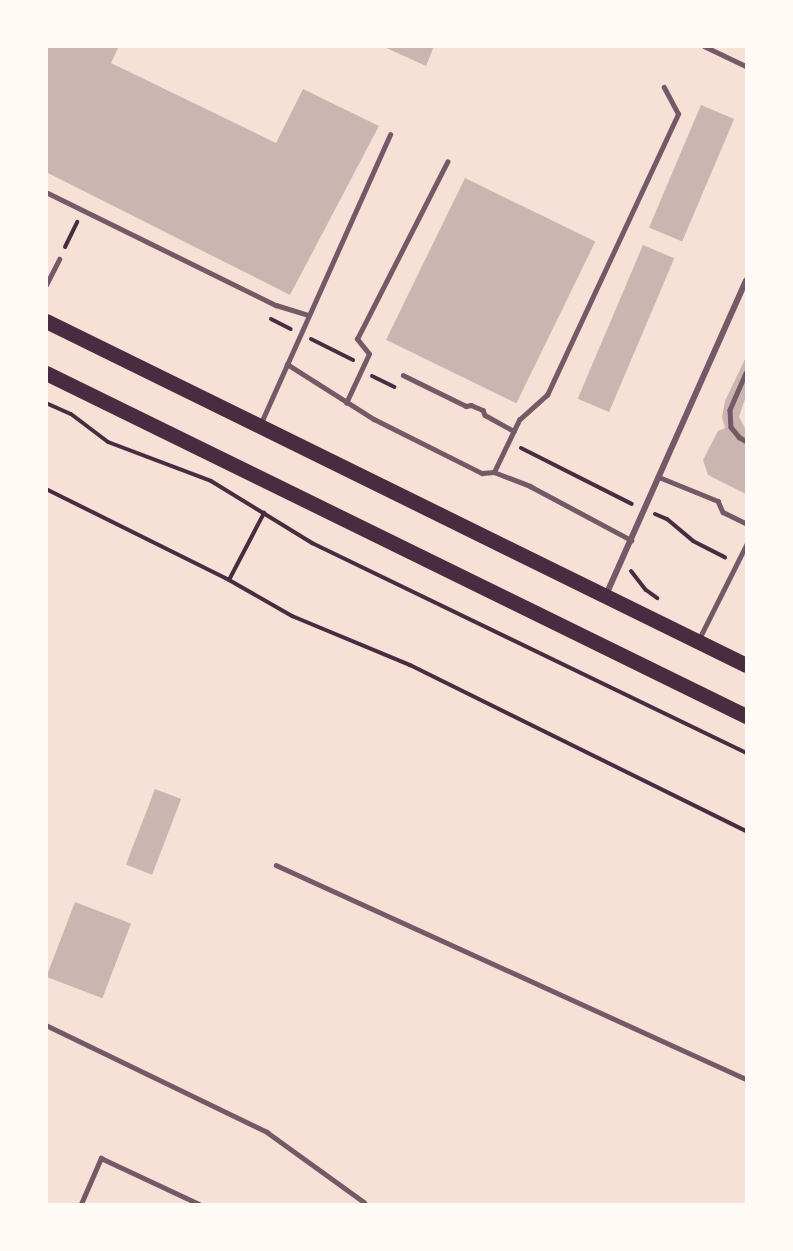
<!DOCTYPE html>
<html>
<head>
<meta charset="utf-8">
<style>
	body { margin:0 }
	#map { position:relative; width:793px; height:1251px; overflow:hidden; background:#f7e1d7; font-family:"Roboto Condensed",sans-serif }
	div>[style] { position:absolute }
	.building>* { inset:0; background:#ccb4b1; transform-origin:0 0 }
	.path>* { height:4px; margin:-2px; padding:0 2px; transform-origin:2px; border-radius:2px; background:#4a2c40 }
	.service>* { height:4.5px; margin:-2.25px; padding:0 2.25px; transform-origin:2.25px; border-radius:2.25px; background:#755966 }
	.minor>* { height:6px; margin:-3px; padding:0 3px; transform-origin:3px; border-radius:3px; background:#755966 }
	.primary>* { height:15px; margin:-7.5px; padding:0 7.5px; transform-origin:7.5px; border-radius:7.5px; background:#4a2c40 }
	span { translate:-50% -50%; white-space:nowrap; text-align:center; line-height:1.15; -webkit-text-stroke:4.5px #fffaf5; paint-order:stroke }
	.frame { position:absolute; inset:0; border:48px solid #fffaf5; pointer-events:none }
</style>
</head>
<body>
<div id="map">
	<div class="building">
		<i style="clip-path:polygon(46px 46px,119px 46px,111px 63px,276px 143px,303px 89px,379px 126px,290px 295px,46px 172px)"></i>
		<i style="clip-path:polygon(382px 46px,434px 46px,426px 66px)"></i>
		<i style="left:701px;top:105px;width:36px;height:133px;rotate:23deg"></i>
		<i style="left:465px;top:178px;width:145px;height:180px;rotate:26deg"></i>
		<i style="left:643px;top:245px;width:34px;height:167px;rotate:23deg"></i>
		<i style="clip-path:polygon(746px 357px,746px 396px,739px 417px,746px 430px,746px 494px,708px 475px,703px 460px,718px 431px,725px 428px,722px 417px,725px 401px)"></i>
		<i style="left:155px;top:789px;width:28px;height:81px;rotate:21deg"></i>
		<i style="left:75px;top:902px;width:60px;height:80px;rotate:21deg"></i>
	</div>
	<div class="path">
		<i style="left:65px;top:247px;width:28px;rotate:-64deg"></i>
		<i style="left:271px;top:319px;width:22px;rotate:27deg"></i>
		<i style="left:311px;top:339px;width:47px;rotate:26.6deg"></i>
		<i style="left:372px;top:376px;width:25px;rotate:26deg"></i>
		<i style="left:46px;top:403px;width:27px;rotate:24deg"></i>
		<i style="left:71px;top:414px;width:46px;rotate:37.1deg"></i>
		<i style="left:108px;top:442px;width:110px;rotate:20.7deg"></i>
		<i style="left:211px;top:481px;width:119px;rotate:31.5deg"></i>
		<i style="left:312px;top:543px;width:482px;rotate:25.8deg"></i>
		<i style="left:521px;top:448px;width:124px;rotate:26.8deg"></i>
		<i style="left:46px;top:489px;width:204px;rotate:26.4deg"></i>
		<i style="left:229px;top:580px;width:73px;rotate:29.7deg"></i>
		<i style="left:292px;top:616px;width:128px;rotate:22.6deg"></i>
		<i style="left:410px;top:665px;width:375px;rotate:26.3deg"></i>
		<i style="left:655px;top:514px;width:13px;rotate:23deg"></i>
		<i style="left:667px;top:519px;width:34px;rotate:40deg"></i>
		<i style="left:693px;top:541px;width:36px;rotate:27deg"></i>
		<i style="left:631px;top:571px;width:24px;rotate:52deg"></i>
		<i style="left:646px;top:590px;width:14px;rotate:36deg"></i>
		<i style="left:229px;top:580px;width:76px;rotate:-62.4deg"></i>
	</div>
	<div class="service">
		<i style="left:704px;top:46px;width:47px;rotate:25.5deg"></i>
		<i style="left:46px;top:192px;width:256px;rotate:26.2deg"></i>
		<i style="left:276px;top:305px;width:34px;rotate:17deg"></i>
		<i style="left:46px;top:285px;width:29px;rotate:-63deg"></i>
		<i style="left:287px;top:364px;width:103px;rotate:32.3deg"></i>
		<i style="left:374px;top:419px;width:121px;rotate:26.6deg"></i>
		<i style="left:482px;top:473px;width:12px;rotate:-5deg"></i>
		<i style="left:494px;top:472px;width:39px;rotate:21deg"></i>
		<i style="left:530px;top:486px;width:115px;rotate:28.1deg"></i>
		<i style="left:746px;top:373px;width:40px;rotate:113.4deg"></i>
		<i style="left:730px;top:410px;width:17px;rotate:87deg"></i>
		<i style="left:731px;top:427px;width:13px;rotate:51deg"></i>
		<i style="left:739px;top:437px;width:8px;rotate:30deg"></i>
		<i style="left:403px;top:375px;width:70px;rotate:26.2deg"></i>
		<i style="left:466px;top:406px;width:5px;rotate:-11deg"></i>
		<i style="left:471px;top:405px;width:13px;rotate:23deg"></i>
		<i style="left:483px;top:410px;width:5px;rotate:68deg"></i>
		<i style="left:485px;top:415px;width:33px;rotate:29deg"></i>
		<i style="left:346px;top:403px;width:54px;rotate:-64.9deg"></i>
		<i style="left:369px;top:354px;width:19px;rotate:-129deg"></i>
		<i style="left:357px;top:339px;width:199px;rotate:-63deg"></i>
		<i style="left:261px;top:423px;width:316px;rotate:-65.9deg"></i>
		<i style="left:494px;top:472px;width:58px;rotate:-64.3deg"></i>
		<i style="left:519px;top:420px;width:38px;rotate:-42deg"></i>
		<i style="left:547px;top:395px;width:310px;rotate:-65deg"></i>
		<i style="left:678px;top:114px;width:30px;rotate:-118deg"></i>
		<i style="left:659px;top:477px;width:64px;rotate:22.1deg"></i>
		<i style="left:718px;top:501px;width:12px;rotate:66deg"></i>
		<i style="left:723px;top:512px;width:25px;rotate:26deg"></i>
		<i style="left:699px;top:639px;width:105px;rotate:-63.4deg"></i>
		<i style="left:276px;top:865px;width:516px;rotate:24.48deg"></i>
		<i style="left:46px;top:1025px;width:246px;rotate:25.8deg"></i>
		<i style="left:267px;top:1132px;width:120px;rotate:35.8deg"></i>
		<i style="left:81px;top:1204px;width:50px;rotate:-66.5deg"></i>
		<i style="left:101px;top:1158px;width:108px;rotate:25.1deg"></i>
	</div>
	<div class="minor">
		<i style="left:606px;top:595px;width:344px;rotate:-66deg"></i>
	</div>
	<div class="primary">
		<i style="left:46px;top:321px;width:780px;rotate:26.17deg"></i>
		<i style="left:46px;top:373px;width:780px;rotate:26.1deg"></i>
	</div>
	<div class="frame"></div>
</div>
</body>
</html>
